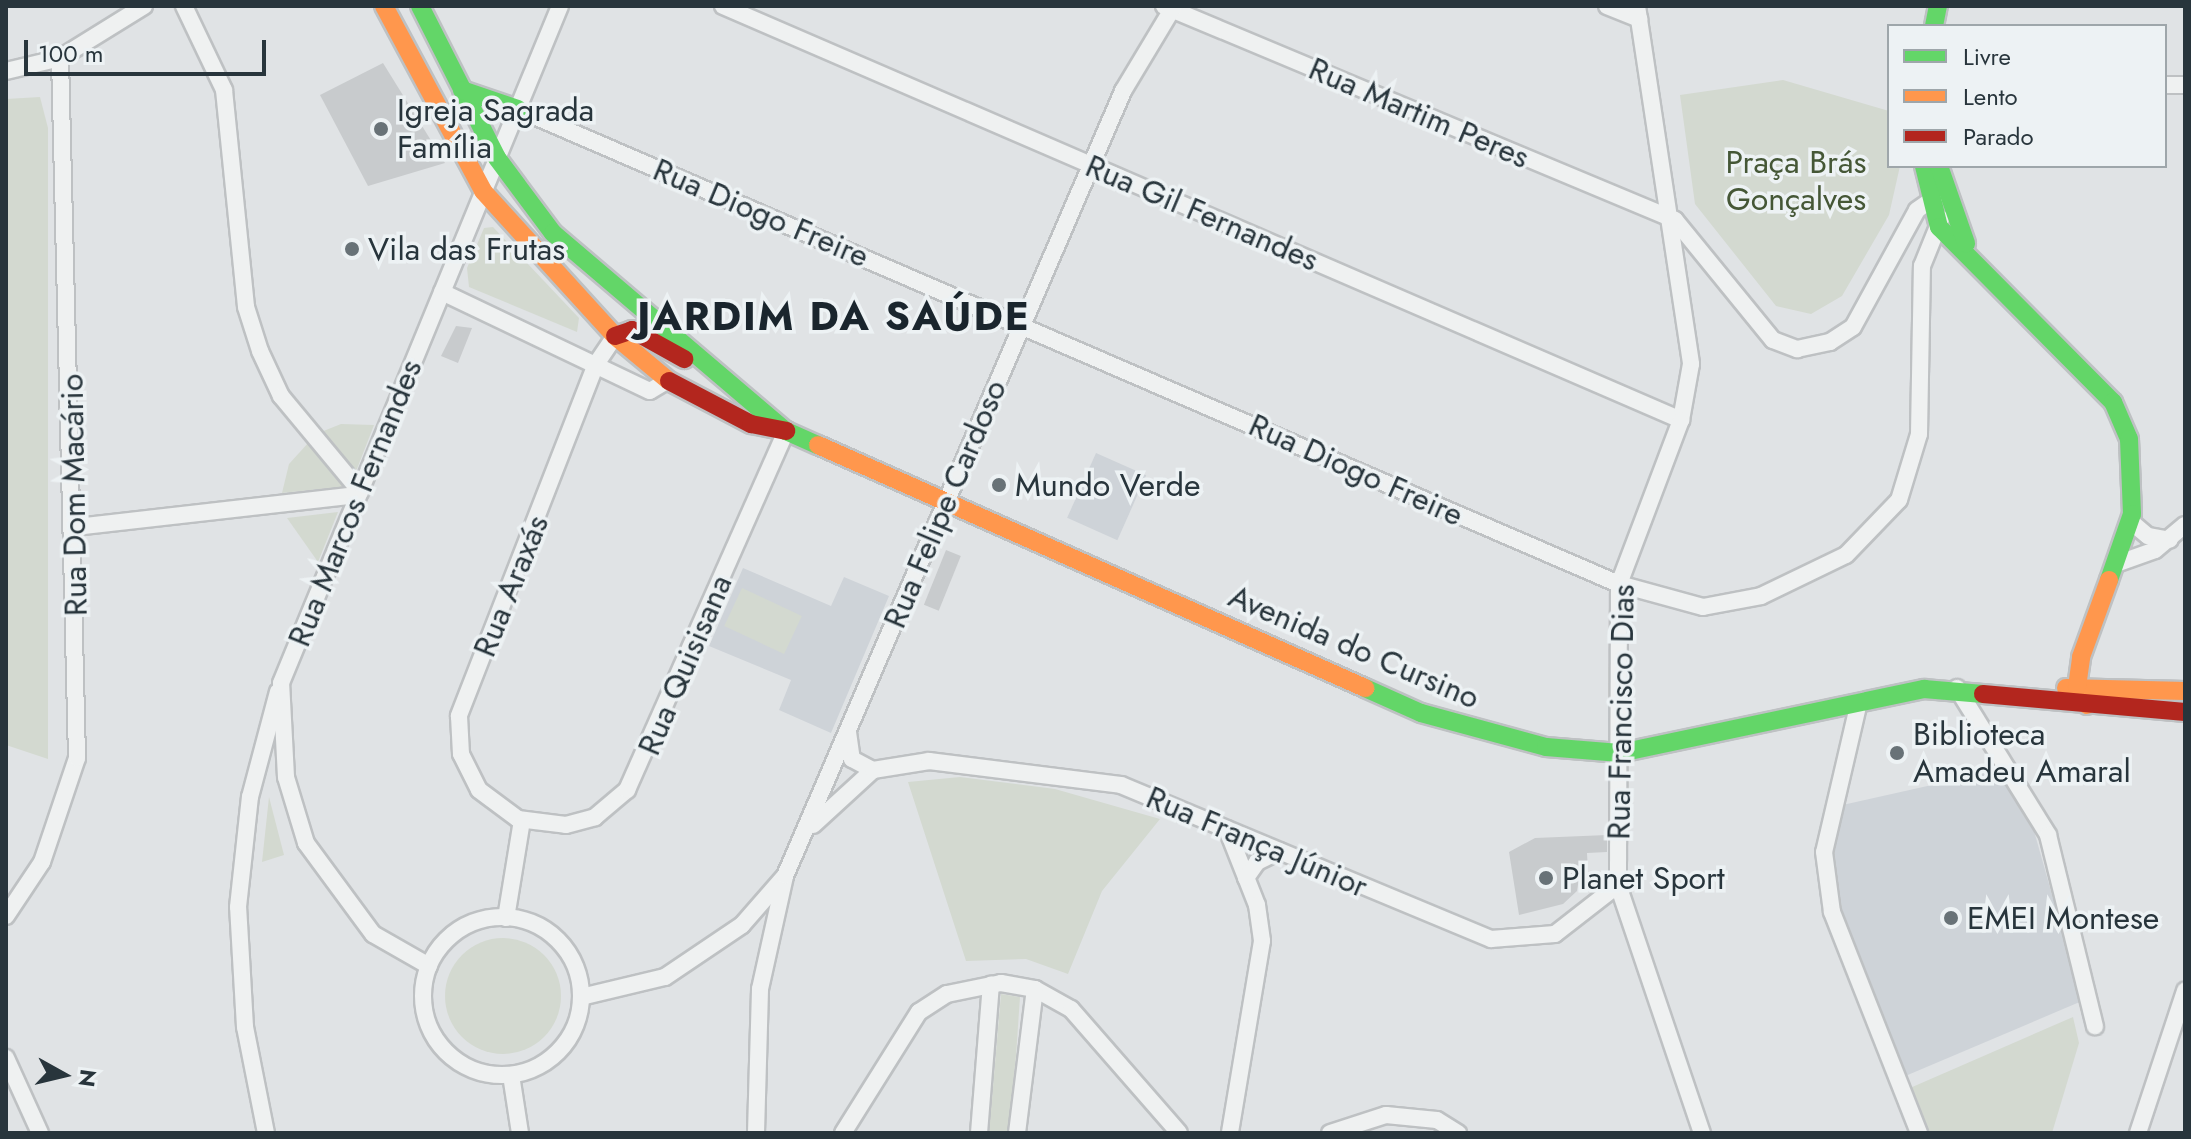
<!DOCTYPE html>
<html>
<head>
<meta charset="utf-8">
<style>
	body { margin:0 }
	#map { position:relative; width:2191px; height:1139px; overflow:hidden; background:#e0e3e5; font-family:Jost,sans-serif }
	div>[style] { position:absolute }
	.built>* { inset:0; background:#ced3d8; transform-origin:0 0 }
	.green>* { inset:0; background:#d3d9d0; transform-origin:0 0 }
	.round { border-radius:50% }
	.building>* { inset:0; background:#c8cbcd; transform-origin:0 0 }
	.roads { filter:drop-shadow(2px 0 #bec1c3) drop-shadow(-2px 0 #bec1c3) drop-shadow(0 2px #bec1c3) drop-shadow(0 -2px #bec1c3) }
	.street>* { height:16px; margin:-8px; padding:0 8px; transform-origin:8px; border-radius:8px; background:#eff1f1 }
	.street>.ring { margin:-8px; padding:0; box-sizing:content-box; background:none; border:16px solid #eff1f1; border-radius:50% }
	.fast>* { height:18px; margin:-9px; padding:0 9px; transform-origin:9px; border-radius:9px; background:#63d668 }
	.slow>* { height:18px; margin:-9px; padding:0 9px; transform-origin:9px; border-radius:9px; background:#ff974d }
	.jam>* { height:18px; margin:-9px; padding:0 9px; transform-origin:9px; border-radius:9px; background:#b3261e }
	.dots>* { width:22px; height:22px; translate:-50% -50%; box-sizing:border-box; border:4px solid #edf2f4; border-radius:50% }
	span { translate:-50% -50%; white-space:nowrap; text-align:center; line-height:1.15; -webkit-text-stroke:7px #edf2f4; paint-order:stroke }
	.poi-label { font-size:32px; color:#28353c }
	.left { translate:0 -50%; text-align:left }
	.street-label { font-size:32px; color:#28353c }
	.park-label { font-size:32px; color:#455736 }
	.district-label { font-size:40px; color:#1a252d; font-weight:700; letter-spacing:2px }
	.frame { position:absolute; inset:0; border:8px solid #28353c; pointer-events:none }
	.legend { position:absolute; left:1887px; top:24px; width:280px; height:144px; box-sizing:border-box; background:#edf2f4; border:2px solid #9ea6aa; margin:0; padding:10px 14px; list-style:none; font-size:24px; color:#28353c }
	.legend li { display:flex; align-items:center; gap:16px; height:40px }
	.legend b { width:40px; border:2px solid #9ea6aa }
	.north { position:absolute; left:24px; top:1035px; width:80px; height:80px; -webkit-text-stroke:6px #edf2f4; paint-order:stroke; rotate:98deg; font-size:22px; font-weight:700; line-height:32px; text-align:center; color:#28353c }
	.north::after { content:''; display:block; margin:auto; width:28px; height:36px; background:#28353c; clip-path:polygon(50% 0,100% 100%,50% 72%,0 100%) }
	.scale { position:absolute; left:24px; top:40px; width:242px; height:36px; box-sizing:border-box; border:4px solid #28353c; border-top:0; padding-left:10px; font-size:24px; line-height:28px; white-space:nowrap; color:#28353c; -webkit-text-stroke:6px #edf2f4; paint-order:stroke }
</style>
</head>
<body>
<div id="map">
	<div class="built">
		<i style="left:1096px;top:453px;width:55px;height:71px;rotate:24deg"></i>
		<i style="clip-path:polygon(743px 568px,831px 606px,844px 577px,889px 596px,831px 733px,779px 710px,791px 680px,709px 646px)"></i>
		<i style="clip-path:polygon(1999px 770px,2027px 806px,2082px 1001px,1903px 1077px,1855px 963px,1833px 872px,1838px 806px)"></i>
	</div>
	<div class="green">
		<i style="clip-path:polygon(1783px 80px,1889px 111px,1889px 166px,1900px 166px,1889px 215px,1842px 296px,1811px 314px,1776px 306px,1695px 204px,1680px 95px)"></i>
		<i style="clip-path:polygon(40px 97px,48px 128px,48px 759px,6px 745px,6px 99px)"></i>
		<i style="clip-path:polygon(493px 227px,579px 318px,577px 332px,469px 287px,467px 268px,484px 228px)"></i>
		<i style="clip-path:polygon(341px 424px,374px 425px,355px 474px,321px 432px)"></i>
		<i style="clip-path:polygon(309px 442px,349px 486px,282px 493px,289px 464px)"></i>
		<i style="clip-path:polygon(338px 512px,318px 562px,287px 518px)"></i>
		<i style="left:742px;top:588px;width:66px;height:42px;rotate:25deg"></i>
		<i style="clip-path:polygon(960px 777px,1055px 789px,1160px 819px,1102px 891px,1068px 974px,1026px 959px,966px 961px,908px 782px)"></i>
		<i style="clip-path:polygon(269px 797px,284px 855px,262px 862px)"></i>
		<i class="round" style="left:445px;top:938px;width:116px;height:116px"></i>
		<i style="clip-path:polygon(1001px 994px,1020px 997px,1016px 1056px,1008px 1133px,989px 1133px)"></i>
		<i style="clip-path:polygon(2073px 1017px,2079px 1043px,2052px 1133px,1926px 1133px,1910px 1088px)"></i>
	</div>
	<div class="building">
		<i style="clip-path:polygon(383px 63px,445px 163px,368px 186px,320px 95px)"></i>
		<i style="clip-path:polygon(456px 326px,472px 328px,458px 363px,441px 356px)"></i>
		<i style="left:946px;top:550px;width:16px;height:59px;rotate:22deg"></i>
		<i style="clip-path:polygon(1607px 835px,1607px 852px,1587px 853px,1588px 872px,1580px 872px,1577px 891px,1563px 904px,1519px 915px,1509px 852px,1535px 838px)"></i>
	</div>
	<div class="roads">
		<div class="street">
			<i style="left:184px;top:6px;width:93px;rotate:64.5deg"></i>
			<i style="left:224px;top:90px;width:218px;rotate:84.2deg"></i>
			<i style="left:246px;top:307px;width:46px;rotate:72.3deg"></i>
			<i style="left:260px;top:351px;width:50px;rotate:65deg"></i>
			<i style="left:281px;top:396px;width:124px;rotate:50.3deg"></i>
			<i style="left:723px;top:6px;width:1044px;rotate:23.37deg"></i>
			<i style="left:1164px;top:6px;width:554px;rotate:22.72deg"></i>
			<i style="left:1675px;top:220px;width:155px;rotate:50.8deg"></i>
			<i style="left:1773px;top:340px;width:26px;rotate:21deg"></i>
			<i style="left:1797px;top:349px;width:34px;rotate:-12deg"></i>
			<i style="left:1830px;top:342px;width:27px;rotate:-33deg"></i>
			<i style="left:1853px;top:327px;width:133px;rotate:-61.3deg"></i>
			<i style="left:1917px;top:210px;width:28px;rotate:-35deg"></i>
			<i style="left:1607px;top:6px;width:35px;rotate:22deg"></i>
			<i style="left:1637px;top:6px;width:362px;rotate:81.4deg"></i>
			<i style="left:1691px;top:364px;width:57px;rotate:100.1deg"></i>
			<i style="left:1681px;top:420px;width:175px;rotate:110.7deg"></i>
			<i style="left:1619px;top:584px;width:301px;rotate:90.2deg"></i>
			<i style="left:1618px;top:885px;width:262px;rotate:71.3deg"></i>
			<i style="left:6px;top:71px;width:56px;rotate:-13.5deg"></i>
			<i style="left:60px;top:58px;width:99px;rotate:-31.8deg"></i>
			<i style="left:2165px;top:85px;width:20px"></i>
			<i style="left:518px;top:109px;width:1199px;rotate:23.34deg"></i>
			<i style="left:1619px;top:584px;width:87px;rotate:15.3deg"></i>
			<i style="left:1703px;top:607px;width:59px;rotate:-10.7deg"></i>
			<i style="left:1761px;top:596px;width:94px;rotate:-25.8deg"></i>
			<i style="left:1846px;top:555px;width:76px;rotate:-46.1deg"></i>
			<i style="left:1899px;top:500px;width:69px;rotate:-73.1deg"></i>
			<i style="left:1919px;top:434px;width:168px;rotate:-89deg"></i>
			<i style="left:1922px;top:266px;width:51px;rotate:-68deg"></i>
			<i style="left:442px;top:292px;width:230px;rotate:25.5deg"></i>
			<i style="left:650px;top:391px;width:21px;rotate:-31deg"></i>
			<i style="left:615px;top:336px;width:34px;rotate:124deg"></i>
			<i style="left:596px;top:364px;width:378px;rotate:111.3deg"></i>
			<i style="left:459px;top:716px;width:38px;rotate:87deg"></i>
			<i style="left:461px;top:754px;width:40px;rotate:63.4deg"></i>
			<i style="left:479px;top:790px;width:49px;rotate:36.6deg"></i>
			<i style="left:518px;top:819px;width:48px;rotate:7.1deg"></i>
			<i style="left:566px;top:825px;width:30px;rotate:-15deg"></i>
			<i style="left:595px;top:817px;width:42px;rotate:-40.2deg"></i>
			<i style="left:627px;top:790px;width:393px;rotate:-66.1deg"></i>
			<i style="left:2130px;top:521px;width:23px;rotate:40deg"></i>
			<i style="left:2148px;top:536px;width:22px;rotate:10deg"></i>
			<i style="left:76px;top:527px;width:284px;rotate:-6.5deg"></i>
			<i style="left:2116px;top:564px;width:41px;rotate:-19.7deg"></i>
			<i style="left:2155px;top:550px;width:39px;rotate:-40deg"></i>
			<i style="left:1957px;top:688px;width:173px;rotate:58.2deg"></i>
			<i style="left:2048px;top:835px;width:197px;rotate:76.2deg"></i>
			<i style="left:1859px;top:702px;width:154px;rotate:103.1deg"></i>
			<i style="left:1824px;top:852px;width:61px;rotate:82.4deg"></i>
			<i style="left:1832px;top:912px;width:238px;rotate:68.5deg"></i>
			<i style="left:848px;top:732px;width:27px;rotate:82deg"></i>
			<i style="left:852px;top:759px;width:24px;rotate:28deg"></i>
			<i style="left:813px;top:825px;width:81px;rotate:-42.5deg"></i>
			<i style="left:873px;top:770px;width:57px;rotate:-9.1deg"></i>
			<i style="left:929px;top:761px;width:193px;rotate:7.1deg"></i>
			<i style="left:1121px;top:785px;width:401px;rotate:22.6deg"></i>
			<i style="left:1491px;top:939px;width:64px;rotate:-4.5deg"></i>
			<i style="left:1555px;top:934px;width:80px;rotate:-37.9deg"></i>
			<i style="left:1227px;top:829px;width:82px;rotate:68.5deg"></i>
			<i style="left:1257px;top:905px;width:36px;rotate:82deg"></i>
			<i style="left:1262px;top:941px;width:195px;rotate:99.5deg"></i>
			<i style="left:1246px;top:878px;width:19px;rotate:-55deg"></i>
			<i style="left:1257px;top:862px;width:25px;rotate:-26deg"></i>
			<i style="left:6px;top:916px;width:65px;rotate:-56.3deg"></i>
			<i style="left:42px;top:862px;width:110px;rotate:-71.4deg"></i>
			<i style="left:77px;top:758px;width:700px;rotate:-91.39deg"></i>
			<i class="ring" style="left:423px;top:917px;width:142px;height:142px"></i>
			<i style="left:506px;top:918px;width:99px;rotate:-80.7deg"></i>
			<i style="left:429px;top:966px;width:64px;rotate:-150.3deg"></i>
			<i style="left:373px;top:934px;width:113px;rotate:-126.4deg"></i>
			<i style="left:306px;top:843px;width:69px;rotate:-106.9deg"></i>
			<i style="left:286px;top:777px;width:94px;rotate:-93deg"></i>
			<i style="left:281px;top:683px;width:732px;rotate:-67.6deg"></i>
			<i style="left:581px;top:997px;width:86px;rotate:-13.4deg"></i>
			<i style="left:665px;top:977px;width:93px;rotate:-34deg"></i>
			<i style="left:742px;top:925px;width:64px;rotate:-48.8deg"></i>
			<i style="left:6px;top:1058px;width:82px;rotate:65.6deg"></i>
			<i style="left:511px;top:1075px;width:59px;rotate:81.2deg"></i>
			<i style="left:266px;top:1133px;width:108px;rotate:-101.2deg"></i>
			<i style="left:245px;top:1027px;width:120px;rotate:-93.3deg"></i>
			<i style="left:238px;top:907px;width:111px;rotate:-83.8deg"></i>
			<i style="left:250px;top:797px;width:109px;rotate:-75.1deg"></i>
			<i style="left:756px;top:1133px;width:144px;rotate:-88.4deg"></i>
			<i style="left:760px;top:989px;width:116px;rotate:-77.5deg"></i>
			<i style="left:785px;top:876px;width:855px;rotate:-66.7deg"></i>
			<i style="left:1123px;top:91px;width:99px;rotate:-59deg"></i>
			<i style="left:843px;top:1133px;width:143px;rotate:-57.9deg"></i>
			<i style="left:919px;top:1012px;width:33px;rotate:-33deg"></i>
			<i style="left:947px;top:994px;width:55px;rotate:-11.5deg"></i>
			<i style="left:1001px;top:983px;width:35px;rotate:10deg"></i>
			<i style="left:1035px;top:989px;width:41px;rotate:29.1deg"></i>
			<i style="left:1071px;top:1009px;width:164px;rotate:48.9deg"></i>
			<i style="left:979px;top:1133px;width:149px;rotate:-85.4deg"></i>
			<i style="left:1017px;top:1133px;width:145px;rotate:-82.9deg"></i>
			<i style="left:1330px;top:1133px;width:59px;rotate:-17.8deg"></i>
			<i style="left:1386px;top:1115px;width:51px;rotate:5.6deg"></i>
			<i style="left:1437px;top:1120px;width:25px;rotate:32deg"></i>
			<i style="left:2138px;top:1133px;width:150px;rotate:-71.7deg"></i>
		</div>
		<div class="fast">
			<i style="left:420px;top:6px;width:170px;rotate:63.1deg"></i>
			<i style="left:497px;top:158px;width:94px;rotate:53.3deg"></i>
			<i style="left:553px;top:233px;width:306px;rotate:40.4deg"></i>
			<i style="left:786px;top:431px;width:35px;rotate:24deg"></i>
			<i style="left:1934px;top:26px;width:20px;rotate:-79deg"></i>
			<i style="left:462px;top:90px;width:59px;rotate:18.7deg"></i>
			<i style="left:1924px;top:166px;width:63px;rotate:76.2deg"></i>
			<i style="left:1939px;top:227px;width:247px;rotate:45.2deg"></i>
			<i style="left:2113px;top:402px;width:40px;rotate:66.6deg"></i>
			<i style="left:2129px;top:439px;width:75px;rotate:87.7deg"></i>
			<i style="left:2132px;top:514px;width:70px;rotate:109.2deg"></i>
			<i style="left:1939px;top:166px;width:82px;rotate:70.7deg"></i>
			<i style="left:1365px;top:688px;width:61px;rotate:24.1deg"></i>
			<i style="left:1421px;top:713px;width:130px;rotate:15.2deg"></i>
			<i style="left:1546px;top:747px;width:74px;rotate:4.6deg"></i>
			<i style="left:1620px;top:753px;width:311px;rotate:-11.9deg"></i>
			<i style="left:1924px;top:689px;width:59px;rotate:4.8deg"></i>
		</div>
		<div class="slow">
			<i style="left:384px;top:6px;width:210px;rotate:61.8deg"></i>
			<i style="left:483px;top:191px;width:196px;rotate:47.7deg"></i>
			<i style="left:615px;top:336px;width:70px;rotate:39.8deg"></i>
			<i style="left:818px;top:445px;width:599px;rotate:23.95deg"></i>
			<i style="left:2066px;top:688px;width:119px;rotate:1.4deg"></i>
			<i style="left:2087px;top:705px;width:21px;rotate:-119deg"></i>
			<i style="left:2077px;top:687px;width:30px;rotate:-82deg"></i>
			<i style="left:2081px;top:657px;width:82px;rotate:-70deg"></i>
		</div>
		<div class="jam">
			<i style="left:615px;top:336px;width:18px;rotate:-19deg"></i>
			<i style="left:632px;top:330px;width:60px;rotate:29.1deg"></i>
			<i style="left:669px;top:381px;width:93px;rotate:27.7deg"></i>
			<i style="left:751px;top:424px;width:36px;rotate:11deg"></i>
			<i style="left:1983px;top:694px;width:203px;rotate:5.1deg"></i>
		</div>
	</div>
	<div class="dots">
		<i style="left:381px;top:129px;background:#687277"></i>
		<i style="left:352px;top:249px;background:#687277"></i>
		<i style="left:999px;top:485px;background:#687277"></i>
		<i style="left:1897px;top:753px;background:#687277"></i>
		<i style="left:1546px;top:878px;background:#687277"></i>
		<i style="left:1951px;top:918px;background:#687277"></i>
	</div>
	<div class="poi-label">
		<span class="left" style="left:397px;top:129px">Igreja Sagrada<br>Família</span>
		<span class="left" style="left:368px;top:249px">Vila das Frutas</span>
		<span class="left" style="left:1015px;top:485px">Mundo Verde</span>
		<span class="left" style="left:1913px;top:753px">Biblioteca<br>Amadeu Amaral</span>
		<span class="left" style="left:1562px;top:878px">Planet Sport</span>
		<span class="left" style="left:1967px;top:918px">EMEI Montese</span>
	</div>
	<div class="street-label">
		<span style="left:1419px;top:113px;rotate:23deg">Rua Martim Peres</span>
		<span style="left:761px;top:213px;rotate:23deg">Rua Diogo Freire</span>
		<span style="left:1202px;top:213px;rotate:23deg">Rua Gil Fernandes</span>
		<span style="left:1356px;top:470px;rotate:24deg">Rua Diogo Freire</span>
		<span style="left:74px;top:495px;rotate:-91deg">Rua Dom Macário</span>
		<span style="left:355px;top:503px;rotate:-68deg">Rua Marcos Fernandes</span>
		<span style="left:945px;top:504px;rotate:-67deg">Rua Felipe Cardoso</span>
		<span style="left:511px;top:586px;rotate:-68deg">Rua Araxás</span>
		<span style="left:1354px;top:647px;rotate:23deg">Avenida do Cursino</span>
		<span style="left:685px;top:665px;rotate:-67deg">Rua Quisisana</span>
		<span style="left:1621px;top:712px;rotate:-89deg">Rua Francisco Dias</span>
		<span style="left:1257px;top:842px;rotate:23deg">Rua França Júnior</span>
	</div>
	<div class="park-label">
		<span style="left:1796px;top:181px">Praça Brás<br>Gonçalves</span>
	</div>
	<div class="district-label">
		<span style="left:834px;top:316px">JARDIM DA SAÚDE</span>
	</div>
	<div class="frame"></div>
	<ul class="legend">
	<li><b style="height:10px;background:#63d668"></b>Livre</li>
	<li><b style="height:10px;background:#ff974d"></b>Lento</li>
	<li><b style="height:10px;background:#b3261e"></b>Parado</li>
	</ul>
	<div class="north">N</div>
	<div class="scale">100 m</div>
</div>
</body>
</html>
